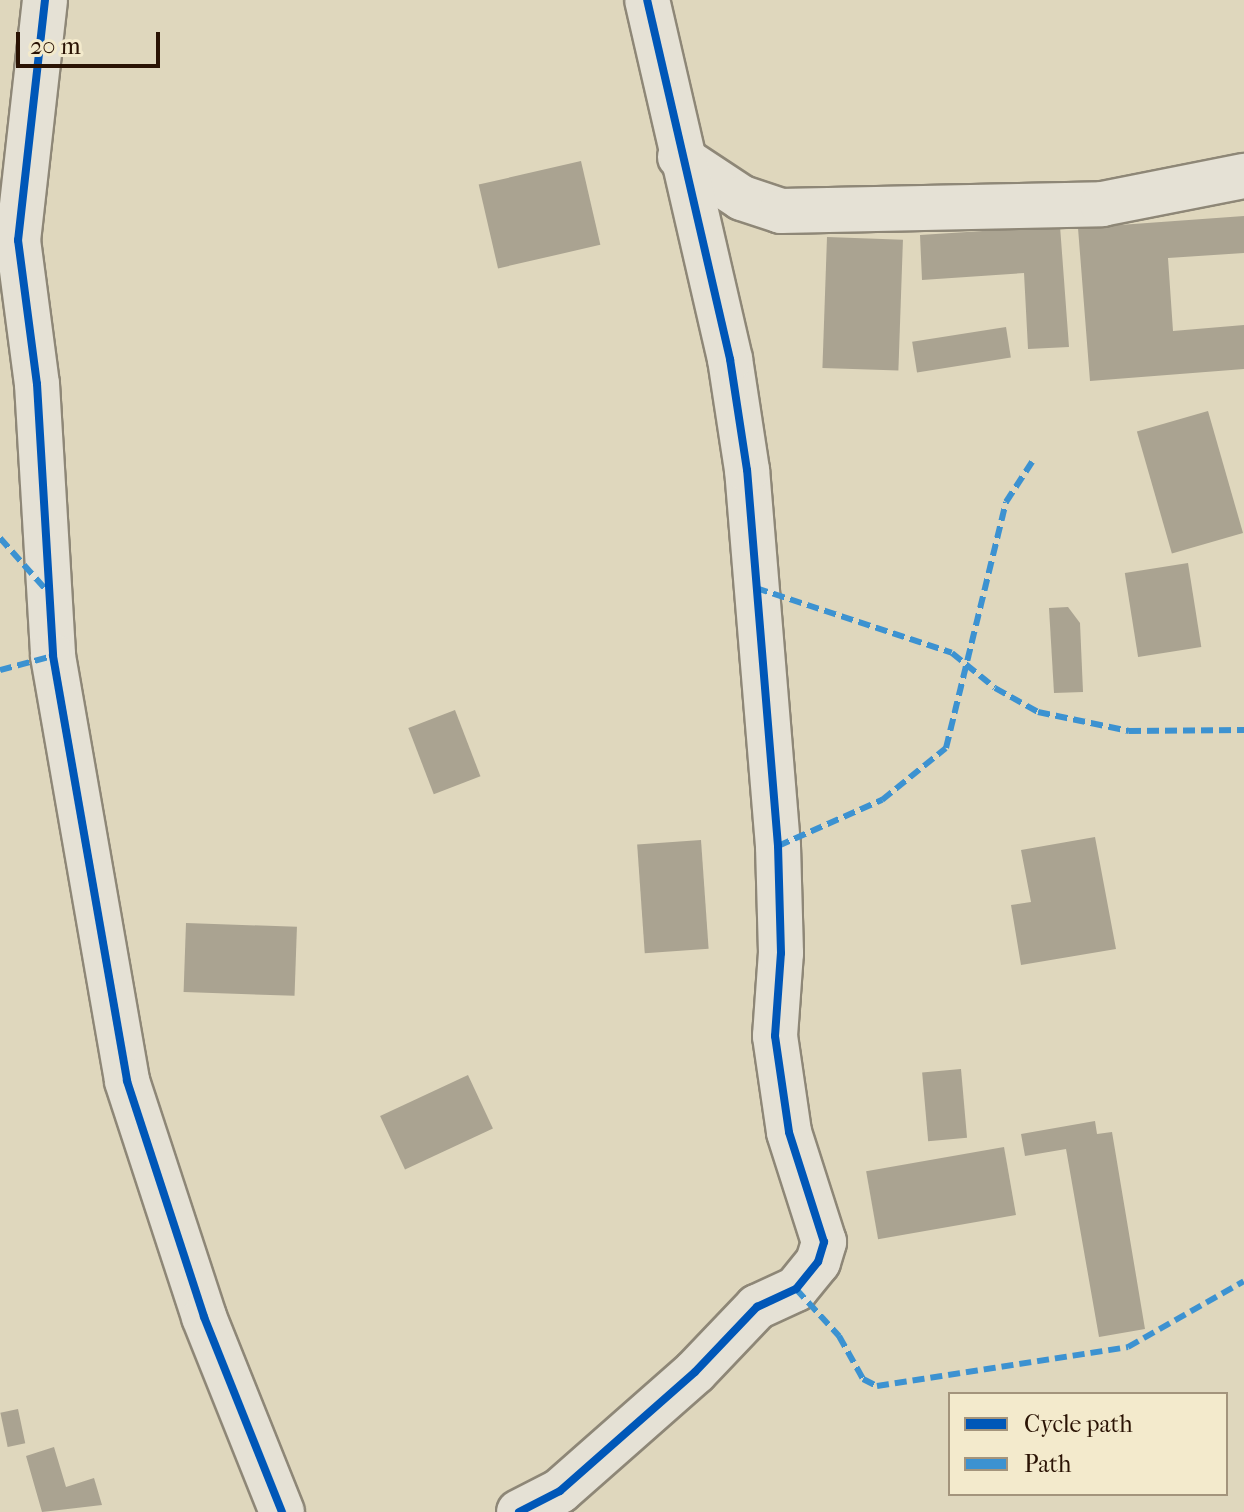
<!DOCTYPE html>
<html>
<head>
<meta charset="utf-8">
<style>
	body { margin:0 }
	#map { position:relative; width:1244px; height:1512px; overflow:hidden; background:#dfd7bd; font-family:"IM FELL French Canon",serif }
	div>[style] { position:absolute }
	.building>* { inset:0; background:#aaa391; transform-origin:0 0 }
	.roads { filter:drop-shadow(2px 0 #8e8777) drop-shadow(-2px 0 #8e8777) drop-shadow(0 2px #8e8777) drop-shadow(0 -2px #8e8777) }
	.street>* { height:44px; margin:-22px; padding:0 22px; transform-origin:22px; border-radius:22px; background:#e5e1d5 }
	.quiet>* { height:6px; margin-top:-3px; transform-origin:0; background:repeating-linear-gradient(90deg,#3c92d1 0 12px,transparent 0 18px) }
	.cycleway>* { height:8px; margin:-4px; padding:0 4px; transform-origin:4px; border-radius:4px; background:#0057b8 }
	span { translate:-50% -50%; white-space:nowrap; text-align:center; line-height:1.15; -webkit-text-stroke:6px #f3eacc; paint-order:stroke }
	.legend { position:absolute; left:948px; top:1392px; width:280px; height:104px; box-sizing:border-box; background:#f3eacc; border:2px solid #a3947c; margin:0; padding:10px 14px; list-style:none; font-size:24px; color:#2a1304 }
	.legend li { display:flex; align-items:center; gap:16px; height:40px }
	.legend b { width:40px; border:2px solid #a3947c }
	.scale { position:absolute; left:16px; top:32px; width:144px; height:36px; box-sizing:border-box; border:4px solid #2a1304; border-top:0; padding-left:10px; font-size:24px; line-height:28px; white-space:nowrap; color:#2a1304; -webkit-text-stroke:6px #f3eacc; paint-order:stroke }
</style>
</head>
<body>
<div id="map">
	<div class="building">
		<i style="left:581px;top:161px;width:86px;height:105px;rotate:77deg"></i>
		<i style="clip-path:polygon(1244px 216px,1244px 253px,1168px 258px,1173px 331px,1244px 325px,1244px 369px,1090px 381px,1078px 228px)"></i>
		<i style="clip-path:polygon(1060px 226px,1069px 347px,1028px 349px,1024px 273px,922px 280px,920px 235px)"></i>
		<i style="left:827px;top:237px;width:76px;height:131px;rotate:2deg"></i>
		<i style="left:1006px;top:327px;width:31px;height:95px;rotate:81deg"></i>
		<i style="left:1208px;top:411px;width:127px;height:74px;rotate:74deg"></i>
		<i style="left:1188px;top:563px;width:85px;height:64px;rotate:81deg"></i>
		<i style="clip-path:polygon(1068px 607px,1080px 623px,1083px 692px,1054px 693px,1049px 608px)"></i>
		<i style="left:455px;top:710px;width:71px;height:50px;rotate:69deg"></i>
		<i style="clip-path:polygon(1095px 837px,1116px 949px,1021px 965px,1011px 905px,1031px 902px,1021px 850px)"></i>
		<i style="left:701px;top:840px;width:109px;height:64px;rotate:86deg"></i>
		<i style="left:186px;top:923px;width:111px;height:69px;rotate:2deg"></i>
		<i style="left:961px;top:1069px;width:69px;height:39px;rotate:85deg"></i>
		<i style="left:468px;top:1075px;width:59px;height:97px;rotate:65deg"></i>
		<i style="clip-path:polygon(1095px 1121px,1097px 1134px,1112px 1132px,1145px 1329px,1099px 1337px,1066px 1149px,1025px 1156px,1021px 1134px)"></i>
		<i style="left:1004px;top:1147px;width:69px;height:140px;rotate:80deg"></i>
		<i style="left:18px;top:1409px;width:35px;height:18px;rotate:78deg"></i>
		<i style="clip-path:polygon(54px 1447px,66px 1487px,94px 1478px,102px 1505px,42px 1512px,26px 1456px)"></i>
	</div>
	<div class="roads">
		<div class="street">
			<i style="left:45px;top:0;width:242px;rotate:96.4deg"></i>
			<i style="left:18px;top:240px;width:145px;rotate:82.5deg"></i>
			<i style="left:37px;top:384px;width:272px;rotate:86.6deg"></i>
			<i style="left:53px;top:656px;width:431px;rotate:80.1deg"></i>
			<i style="left:127px;top:1081px;width:248px;rotate:71.9deg"></i>
			<i style="left:204px;top:1317px;width:210px;rotate:68.2deg"></i>
			<i style="left:680px;top:157px;width:74px;rotate:33.5deg"></i>
			<i style="left:742px;top:198px;width:41px;rotate:18.4deg"></i>
			<i style="left:781px;top:211px;width:321px;rotate:-1.2deg"></i>
			<i style="left:1102px;top:204px;width:145px;rotate:-11.2deg"></i>
			<i style="left:519px;top:1512px;width:46px;rotate:-27.1deg"></i>
			<i style="left:560px;top:1491px;width:180px;rotate:-41.4deg"></i>
			<i style="left:695px;top:1372px;width:90px;rotate:-46.4deg"></i>
			<i style="left:757px;top:1307px;width:43px;rotate:-24.8deg"></i>
			<i style="left:796px;top:1289px;width:35px;rotate:-51deg"></i>
			<i style="left:818px;top:1262px;width:21px;rotate:-73deg"></i>
			<i style="left:824px;top:1242px;width:115px;rotate:-107.7deg"></i>
			<i style="left:789px;top:1132px;width:97px;rotate:-98.3deg"></i>
			<i style="left:775px;top:1036px;width:83px;rotate:-85.9deg"></i>
			<i style="left:781px;top:953px;width:107px;rotate:-91.6deg"></i>
			<i style="left:778px;top:846px;width:377px;rotate:-94.7deg"></i>
			<i style="left:747px;top:470px;width:112px;rotate:-98.7deg"></i>
			<i style="left:730px;top:359px;width:368px;rotate:-103deg"></i>
		</div>
	</div>
	<div class="quiet">
		<i style="left:0;top:538px;width:72px;rotate:48.4deg"></i>
		<i style="left:756px;top:588px;width:206px;rotate:18.3deg"></i>
		<i style="left:952px;top:653px;width:55px;rotate:39.1deg"></i>
		<i style="left:995px;top:688px;width:49px;rotate:29.2deg"></i>
		<i style="left:1038px;top:712px;width:93px;rotate:11.8deg"></i>
		<i style="left:1129px;top:731px;width:115px;rotate:-0.5deg"></i>
		<i style="left:0;top:670px;width:55px;rotate:-14.8deg"></i>
		<i style="left:778px;top:846px;width:114px;rotate:-23.9deg"></i>
		<i style="left:882px;top:800px;width:82px;rotate:-39.1deg"></i>
		<i style="left:946px;top:748px;width:253px;rotate:-76.3deg"></i>
		<i style="left:1006px;top:502px;width:48px;rotate:-57deg"></i>
		<i style="left:796px;top:1289px;width:64px;rotate:47.5deg"></i>
		<i style="left:839px;top:1336px;width:49px;rotate:60.8deg"></i>
		<i style="left:863px;top:1379px;width:16px;rotate:27deg"></i>
		<i style="left:877px;top:1386px;width:254px;rotate:-8.8deg"></i>
		<i style="left:1128px;top:1347px;width:133px;rotate:-29.6deg"></i>
	</div>
	<div class="cycleway">
		<i style="left:45px;top:0;width:242px;rotate:96.4deg"></i>
		<i style="left:18px;top:240px;width:145px;rotate:82.5deg"></i>
		<i style="left:37px;top:384px;width:272px;rotate:86.6deg"></i>
		<i style="left:53px;top:656px;width:431px;rotate:80.1deg"></i>
		<i style="left:127px;top:1081px;width:248px;rotate:71.9deg"></i>
		<i style="left:204px;top:1317px;width:210px;rotate:68.2deg"></i>
		<i style="left:519px;top:1512px;width:46px;rotate:-27.1deg"></i>
		<i style="left:560px;top:1491px;width:180px;rotate:-41.4deg"></i>
		<i style="left:695px;top:1372px;width:90px;rotate:-46.4deg"></i>
		<i style="left:757px;top:1307px;width:43px;rotate:-24.8deg"></i>
		<i style="left:796px;top:1289px;width:35px;rotate:-51deg"></i>
		<i style="left:818px;top:1262px;width:21px;rotate:-73deg"></i>
		<i style="left:824px;top:1242px;width:115px;rotate:-107.7deg"></i>
		<i style="left:789px;top:1132px;width:97px;rotate:-98.3deg"></i>
		<i style="left:775px;top:1036px;width:83px;rotate:-85.9deg"></i>
		<i style="left:781px;top:953px;width:107px;rotate:-91.6deg"></i>
		<i style="left:778px;top:846px;width:377px;rotate:-94.7deg"></i>
		<i style="left:747px;top:470px;width:112px;rotate:-98.7deg"></i>
		<i style="left:730px;top:359px;width:368px;rotate:-103deg"></i>
	</div>
	<ul class="legend">
	<li><b style="height:10px;background:#0057b8"></b>Cycle path</li>
	<li><b style="height:10px;background:#3c92d1"></b>Path</li>
	</ul>
	<div class="scale">20 m</div>
</div>
</body>
</html>
